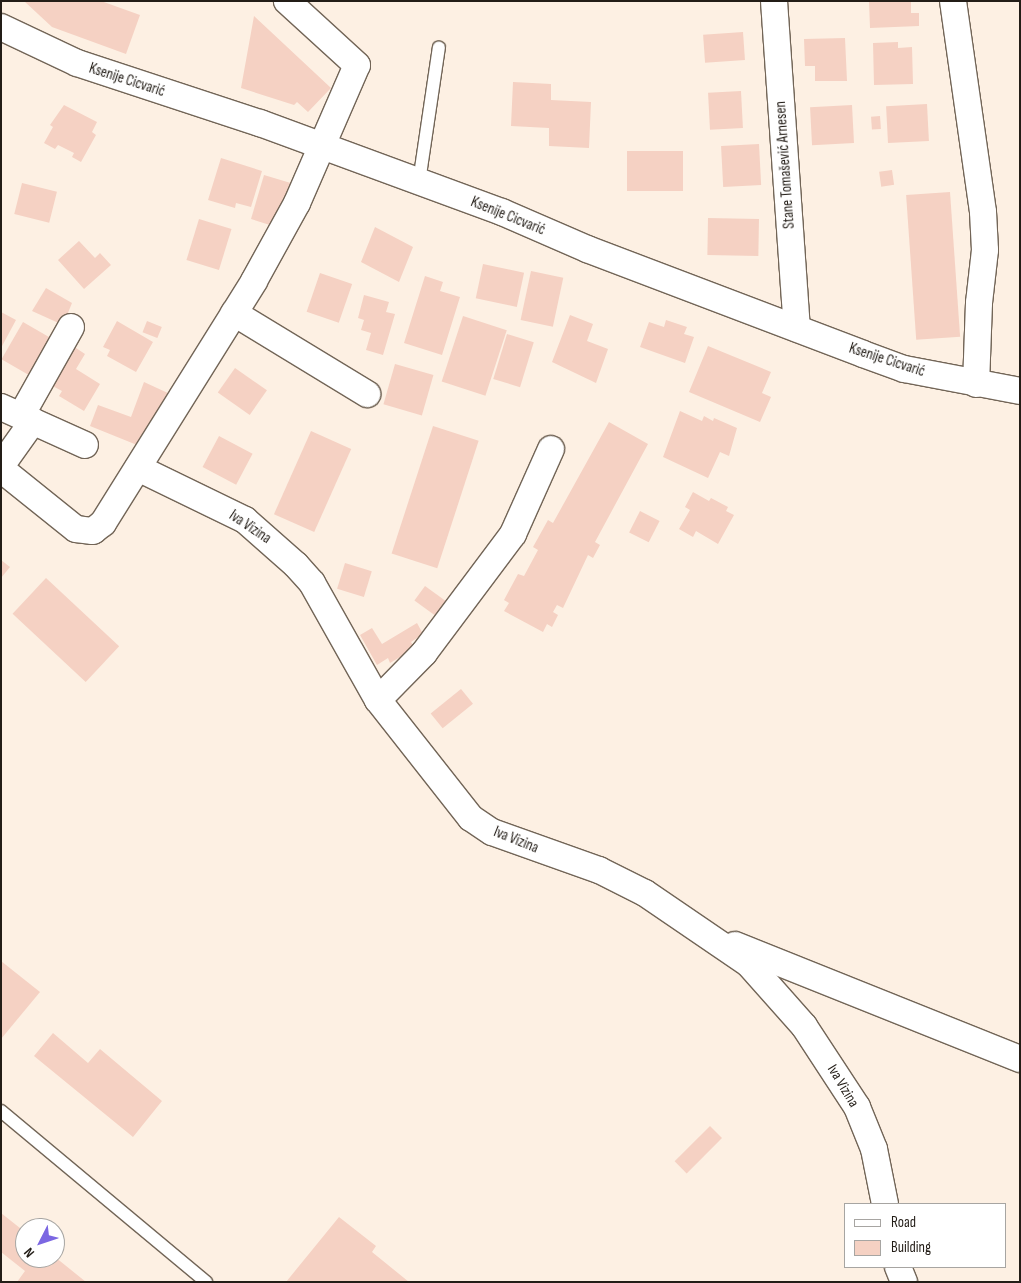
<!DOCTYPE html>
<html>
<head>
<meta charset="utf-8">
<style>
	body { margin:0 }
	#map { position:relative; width:1021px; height:1283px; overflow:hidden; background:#fdf0e3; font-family:"Sofia Sans Condensed",sans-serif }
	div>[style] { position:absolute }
	.building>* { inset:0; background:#f5d1c3; transform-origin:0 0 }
	.roads { filter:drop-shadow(1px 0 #726557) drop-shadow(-1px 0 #726557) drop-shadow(0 1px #726557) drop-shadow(0 -1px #726557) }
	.service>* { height:12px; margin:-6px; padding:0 6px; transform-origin:6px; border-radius:6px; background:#fff }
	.minor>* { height:26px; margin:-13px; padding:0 13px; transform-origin:13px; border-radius:13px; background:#fff }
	span { translate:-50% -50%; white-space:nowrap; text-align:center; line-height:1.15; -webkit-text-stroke:4px #fff; paint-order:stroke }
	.street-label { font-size:15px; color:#231d17 }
	.frame { position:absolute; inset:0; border:2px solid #231d17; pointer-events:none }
	.legend { position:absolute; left:844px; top:1203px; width:162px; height:65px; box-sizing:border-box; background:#fff; border:1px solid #a7a5a2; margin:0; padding:6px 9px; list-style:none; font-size:15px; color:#231d17 }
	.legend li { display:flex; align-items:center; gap:10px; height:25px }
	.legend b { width:25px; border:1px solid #a7a5a2 }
	.north { position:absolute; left:15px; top:1218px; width:50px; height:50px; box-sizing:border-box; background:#fff; border:1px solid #a7a5a2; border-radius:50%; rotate:229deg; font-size:14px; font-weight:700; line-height:20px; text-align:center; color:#231d17 }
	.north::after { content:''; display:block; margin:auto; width:18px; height:22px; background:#7b67e2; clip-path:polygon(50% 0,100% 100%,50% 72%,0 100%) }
</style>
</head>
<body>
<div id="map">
	<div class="building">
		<i style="clip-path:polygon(24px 1px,101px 1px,140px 15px,126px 54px,52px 27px)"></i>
		<i style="clip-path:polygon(869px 1px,911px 1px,911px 13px,919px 13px,919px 26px,870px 28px)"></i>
		<i style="clip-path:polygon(254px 16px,331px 88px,308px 112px,297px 102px,294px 105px,241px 88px)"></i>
		<i style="left:743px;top:32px;width:28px;height:40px;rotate:86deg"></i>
		<i style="clip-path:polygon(845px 38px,847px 81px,815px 81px,815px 66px,805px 66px,804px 39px)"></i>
		<i style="clip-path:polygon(898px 42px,898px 48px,912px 47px,913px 84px,874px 85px,873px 43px)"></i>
		<i style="clip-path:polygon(513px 82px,551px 84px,551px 100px,591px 102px,589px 148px,549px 146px,549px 128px,511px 126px)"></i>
		<i style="left:741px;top:91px;width:37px;height:33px;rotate:87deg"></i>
		<i style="left:927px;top:104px;width:37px;height:41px;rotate:87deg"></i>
		<i style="clip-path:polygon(64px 105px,97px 122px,92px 132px,96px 135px,81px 162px,72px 157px,74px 153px,58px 145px,55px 149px,44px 143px,53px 127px,50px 125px)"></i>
		<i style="left:852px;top:105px;width:38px;height:42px;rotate:87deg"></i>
		<i style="left:880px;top:116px;width:13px;height:9px;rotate:86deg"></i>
		<i style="left:759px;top:144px;width:41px;height:38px;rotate:87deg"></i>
		<i style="left:627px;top:151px;width:56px;height:40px"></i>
		<i style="clip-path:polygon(221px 158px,262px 171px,251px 207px,236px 203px,235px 208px,208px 200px)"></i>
		<i style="left:892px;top:170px;width:15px;height:13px;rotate:82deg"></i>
		<i style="clip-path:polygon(264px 175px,294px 184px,273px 226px,251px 219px)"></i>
		<i style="left:22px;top:183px;width:36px;height:32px;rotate:14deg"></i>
		<i style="left:950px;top:192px;width:145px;height:44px;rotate:86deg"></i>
		<i style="left:708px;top:218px;width:51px;height:37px;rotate:1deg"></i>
		<i style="left:199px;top:219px;width:34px;height:43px;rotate:17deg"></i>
		<i style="clip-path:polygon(375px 227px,413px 247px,399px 282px,361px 262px)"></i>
		<i style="clip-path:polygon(79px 241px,95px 258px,100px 253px,111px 265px,84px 289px,58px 260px)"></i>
		<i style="left:483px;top:264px;width:42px;height:35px;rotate:12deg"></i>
		<i style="left:531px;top:271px;width:33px;height:50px;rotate:12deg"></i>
		<i style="left:320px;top:273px;width:34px;height:41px;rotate:19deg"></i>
		<i style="clip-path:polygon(425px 276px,443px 282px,440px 291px,460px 297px,442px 355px,404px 343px)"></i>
		<i style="clip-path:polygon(46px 288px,72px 303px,63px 325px,32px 311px)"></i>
		<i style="clip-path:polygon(364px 295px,389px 302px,386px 312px,395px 314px,383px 355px,366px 350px,371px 333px,361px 330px,364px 320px,358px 318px)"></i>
		<i style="clip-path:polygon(1px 312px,16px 320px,1px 348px)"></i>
		<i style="clip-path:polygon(570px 315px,593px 324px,587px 341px,608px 349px,596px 383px,552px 362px)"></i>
		<i style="left:463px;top:316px;width:46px;height:69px;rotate:18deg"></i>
		<i style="clip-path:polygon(666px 320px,687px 327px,684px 334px,694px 337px,685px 363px,640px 347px,649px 322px,664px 327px)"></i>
		<i style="clip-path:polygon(117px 321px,153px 342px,136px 372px,107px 356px,110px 350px,103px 347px)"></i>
		<i style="left:147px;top:321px;width:16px;height:12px;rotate:22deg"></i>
		<i style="left:23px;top:322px;width:32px;height:43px;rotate:30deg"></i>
		<i style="left:507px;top:334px;width:28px;height:47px;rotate:17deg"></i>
		<i style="clip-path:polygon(70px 344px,85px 354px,76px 369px,100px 384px,84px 411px,59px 396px,62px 391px,47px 383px)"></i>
		<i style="clip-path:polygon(708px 346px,771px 372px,762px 393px,771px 397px,760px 422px,689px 392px)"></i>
		<i style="left:395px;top:364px;width:40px;height:42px;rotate:16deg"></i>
		<i style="left:235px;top:368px;width:39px;height:30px;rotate:35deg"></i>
		<i style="clip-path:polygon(144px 382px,170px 394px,137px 445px,90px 426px,98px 405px,131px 417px)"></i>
		<i style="clip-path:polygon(680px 411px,702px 421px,704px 416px,713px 421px,714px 418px,737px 428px,729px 456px,720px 452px,708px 478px,663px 457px)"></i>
		<i style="clip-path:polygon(609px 422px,648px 444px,595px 542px,600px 545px,593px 558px,588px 555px,563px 608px,557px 605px,553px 612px,558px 615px,552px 627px,547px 624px,543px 632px,504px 611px,509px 603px,504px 600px,518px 574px,524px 576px,538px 550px,533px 547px,548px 520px,553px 523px)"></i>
		<i style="left:433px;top:426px;width:48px;height:134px;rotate:18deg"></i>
		<i style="left:311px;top:431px;width:44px;height:91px;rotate:24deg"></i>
		<i style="left:219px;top:436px;width:38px;height:35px;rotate:28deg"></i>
		<i style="clip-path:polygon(693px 492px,709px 501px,711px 498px,728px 507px,726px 511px,734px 515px,718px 544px,696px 531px,693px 537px,679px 529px,690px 510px,685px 507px)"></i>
		<i style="left:640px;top:511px;width:22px;height:24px;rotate:27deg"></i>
		<i style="clip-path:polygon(1px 560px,10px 567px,1px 578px)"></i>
		<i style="left:345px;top:563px;width:28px;height:27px;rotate:17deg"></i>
		<i style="left:46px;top:578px;width:100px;height:49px;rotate:43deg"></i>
		<i style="left:425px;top:586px;width:26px;height:18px;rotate:36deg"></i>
		<i style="clip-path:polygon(417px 623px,423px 634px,411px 642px,415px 648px,390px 663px,388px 658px,377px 665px,360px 635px,372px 628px,382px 644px)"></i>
		<i style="left:461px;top:689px;width:19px;height:39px;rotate:51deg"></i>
		<i style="clip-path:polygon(1px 961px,40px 992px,1px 1039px)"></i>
		<i style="clip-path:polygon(53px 1033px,88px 1063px,100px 1049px,162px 1101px,133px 1137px,34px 1056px)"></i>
		<i style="left:710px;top:1126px;width:17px;height:50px;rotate:45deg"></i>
		<i style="clip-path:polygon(1px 1213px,25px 1232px,25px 1258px,55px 1257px,86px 1282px,17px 1282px,25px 1271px,1px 1252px)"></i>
		<i style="clip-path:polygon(339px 1217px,376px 1246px,372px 1252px,409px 1282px,286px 1282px)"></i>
	</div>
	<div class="roads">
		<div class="service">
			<i style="left:419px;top:182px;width:136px;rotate:-81.6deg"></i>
			<i style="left:1px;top:1111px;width:267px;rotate:39.8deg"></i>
		</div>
		<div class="minor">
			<i style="left:774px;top:1px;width:328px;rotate:86deg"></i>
			<i style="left:953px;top:1px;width:213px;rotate:81.9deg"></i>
			<i style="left:983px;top:212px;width:38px;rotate:87deg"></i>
			<i style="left:985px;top:250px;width:53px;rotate:96.5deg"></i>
			<i style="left:979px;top:303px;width:81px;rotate:92.1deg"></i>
			<i style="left:1px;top:27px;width:84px;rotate:25.3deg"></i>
			<i style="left:77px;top:63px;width:193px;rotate:18.2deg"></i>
			<i style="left:260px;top:123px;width:258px;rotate:20.2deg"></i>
			<i style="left:502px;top:212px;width:93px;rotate:23.5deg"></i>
			<i style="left:587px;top:249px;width:295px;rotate:20.8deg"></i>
			<i style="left:863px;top:354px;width:44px;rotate:20.1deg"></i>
			<i style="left:904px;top:369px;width:118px;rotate:10.7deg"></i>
			<i style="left:234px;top:313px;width:156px;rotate:31.3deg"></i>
			<i style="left:1px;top:407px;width:92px;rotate:24.3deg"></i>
			<i style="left:21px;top:416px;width:102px;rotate:-60.7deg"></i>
			<i style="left:1px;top:466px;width:55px;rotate:-54.6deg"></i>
			<i style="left:138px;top:468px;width:119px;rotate:25.9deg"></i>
			<i style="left:245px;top:520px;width:68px;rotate:41.4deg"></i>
			<i style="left:296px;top:565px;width:24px;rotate:48deg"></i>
			<i style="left:312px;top:583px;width:134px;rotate:60.6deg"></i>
			<i style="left:378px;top:700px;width:150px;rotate:51.8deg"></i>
			<i style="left:471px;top:818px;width:25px;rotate:34deg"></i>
			<i style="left:492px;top:832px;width:114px;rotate:19.6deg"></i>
			<i style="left:599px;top:870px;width:51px;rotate:26.6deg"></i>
			<i style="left:645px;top:893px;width:126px;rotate:34.3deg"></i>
			<i style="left:749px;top:964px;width:83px;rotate:48.4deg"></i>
			<i style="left:804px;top:1026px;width:97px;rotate:56.8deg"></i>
			<i style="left:857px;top:1107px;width:45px;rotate:68deg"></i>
			<i style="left:874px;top:1149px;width:56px;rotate:78.7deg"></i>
			<i style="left:1px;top:469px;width:96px;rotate:38.7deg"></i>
			<i style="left:76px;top:529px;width:17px;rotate:7deg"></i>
			<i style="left:93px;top:531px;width:13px;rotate:-39deg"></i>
			<i style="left:103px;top:523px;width:285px;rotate:-58deg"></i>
			<i style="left:254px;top:281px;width:89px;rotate:-61.1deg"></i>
			<i style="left:297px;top:203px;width:150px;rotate:-66.5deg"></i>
			<i style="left:357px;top:65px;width:95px;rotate:-137.6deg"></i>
			<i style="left:378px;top:700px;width:66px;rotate:-45.6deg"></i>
			<i style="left:424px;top:653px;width:149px;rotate:-53.2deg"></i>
			<i style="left:513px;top:534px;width:93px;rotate:-65.9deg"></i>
			<i style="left:735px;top:945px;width:307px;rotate:21.8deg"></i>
			<i style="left:898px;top:1267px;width:16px;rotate:68deg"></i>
		</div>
	</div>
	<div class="street-label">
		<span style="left:127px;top:80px;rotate:18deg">Ksenije Cicvarić</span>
		<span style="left:785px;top:165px;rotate:-94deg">Stane Tomašević Arnesen</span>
		<span style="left:508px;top:216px;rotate:22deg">Ksenije Cicvarić</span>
		<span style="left:887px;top:360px;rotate:18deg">Ksenije Cicvarić</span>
		<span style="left:250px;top:527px;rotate:34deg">Iva Vizina</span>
		<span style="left:516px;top:840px;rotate:22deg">Iva Vizina</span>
		<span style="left:843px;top:1086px;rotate:59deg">Iva Vizina</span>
	</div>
	<div class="frame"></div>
	<ul class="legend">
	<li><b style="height:6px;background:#fff"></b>Road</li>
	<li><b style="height:14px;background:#f5d1c3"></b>Building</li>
	</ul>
	<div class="north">N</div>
</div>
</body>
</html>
